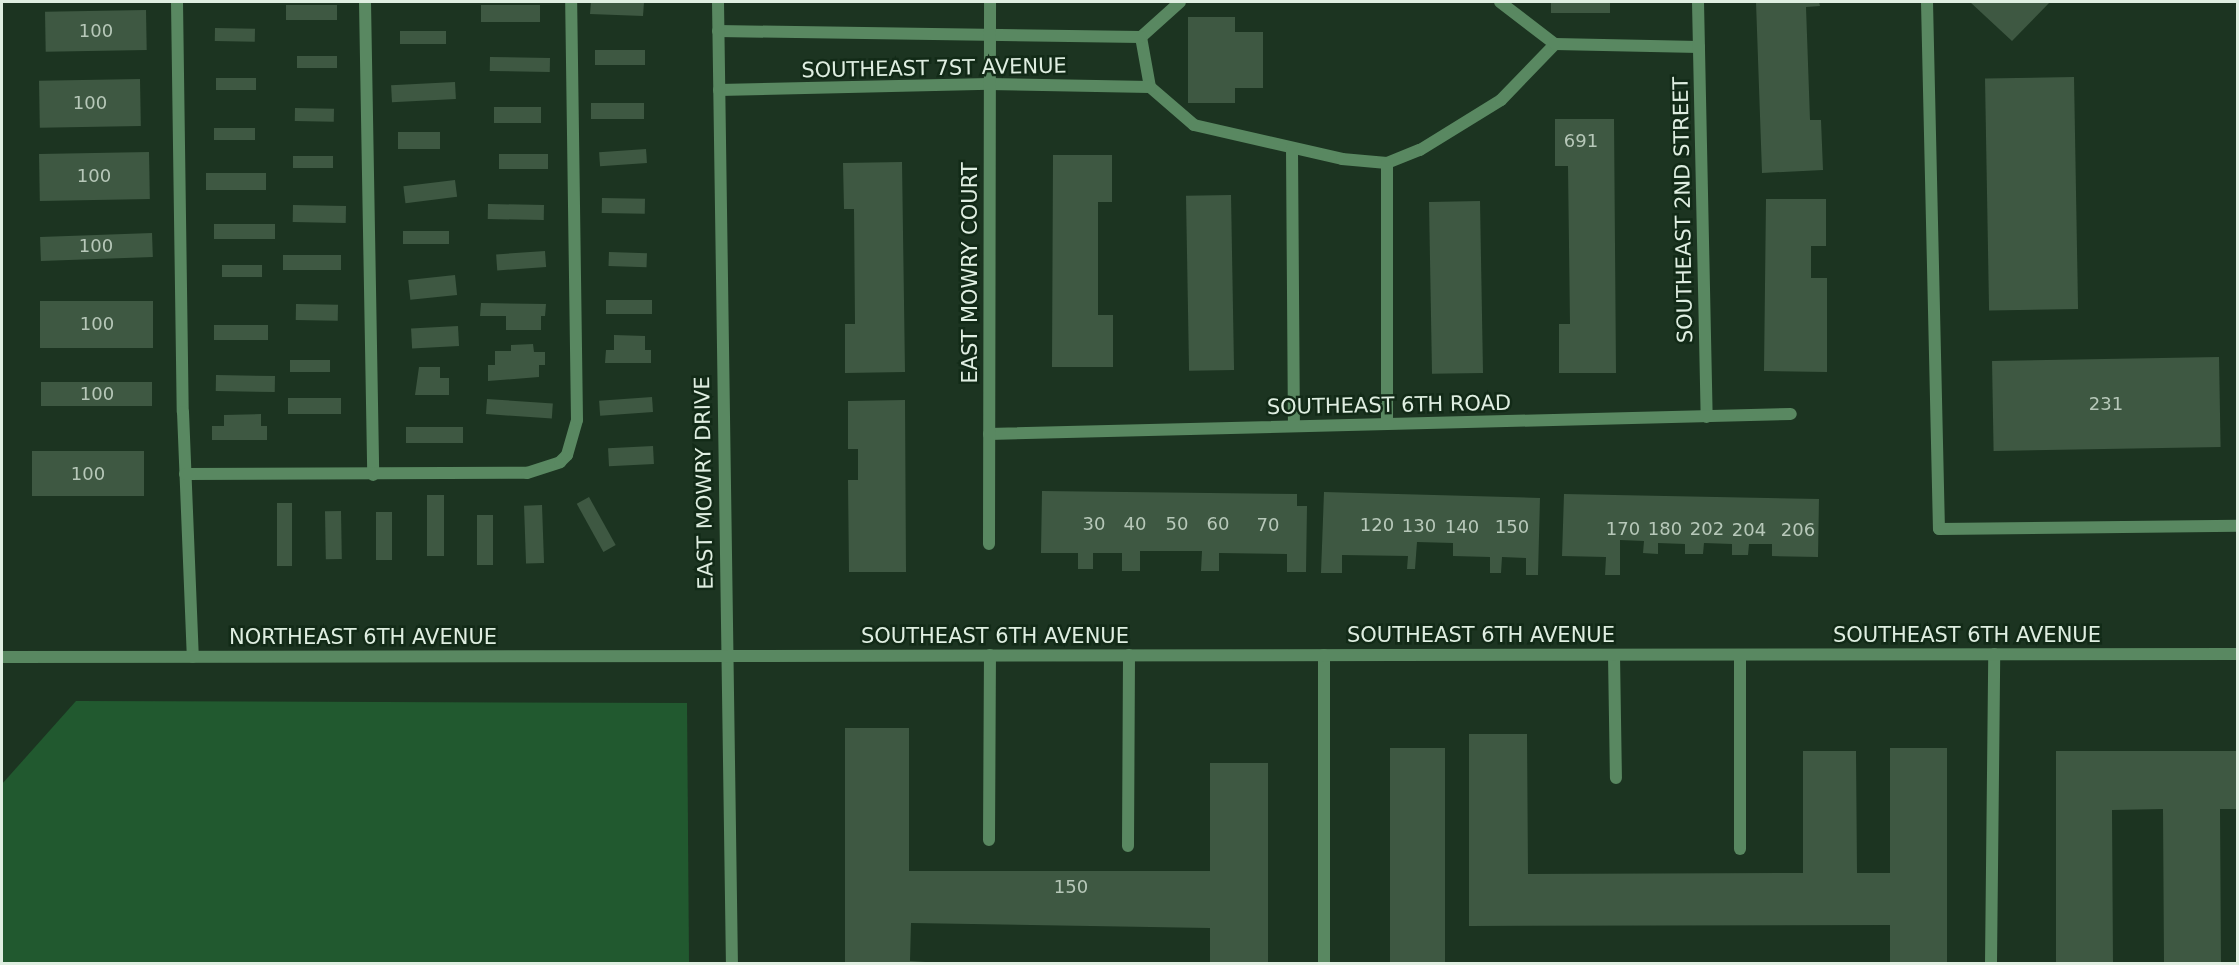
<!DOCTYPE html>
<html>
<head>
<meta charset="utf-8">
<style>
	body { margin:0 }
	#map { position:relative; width:2239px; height:965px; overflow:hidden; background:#1c3421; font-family:"DejaVu Sans",sans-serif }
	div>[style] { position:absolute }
	.green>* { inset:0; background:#21592f }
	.building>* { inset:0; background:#3e5842; transform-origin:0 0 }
	.service>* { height:12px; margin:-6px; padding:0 6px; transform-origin:6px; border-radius:6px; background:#598861 }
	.minor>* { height:12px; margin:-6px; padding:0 6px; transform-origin:6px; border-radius:6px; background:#598861 }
	.tertiary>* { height:12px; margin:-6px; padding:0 6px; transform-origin:6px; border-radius:6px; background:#598861 }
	span { translate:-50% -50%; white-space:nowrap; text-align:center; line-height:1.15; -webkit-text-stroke:5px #122a17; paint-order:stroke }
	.number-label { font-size:18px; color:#b7c8b9 }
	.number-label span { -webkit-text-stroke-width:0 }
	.street-label { font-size:21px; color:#dfeee1 }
	.frame { position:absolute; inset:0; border:3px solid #dfeee1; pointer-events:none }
</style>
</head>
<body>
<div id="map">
	<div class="green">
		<i style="clip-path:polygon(76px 701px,687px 703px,689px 963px,2px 963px,2px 784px)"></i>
	</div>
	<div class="building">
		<i style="clip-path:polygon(591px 2px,644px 2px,643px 16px,590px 14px)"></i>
		<i style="left:1551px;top:2px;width:59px;height:11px"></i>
		<i style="clip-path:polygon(1756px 2px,1819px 2px,1820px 6px,1806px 7px,1810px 120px,1821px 120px,1823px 170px,1762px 173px)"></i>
		<i style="clip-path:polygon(1970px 2px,2050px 2px,2012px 41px)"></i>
		<i style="left:286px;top:5px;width:51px;height:15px"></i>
		<i style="left:481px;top:5px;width:59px;height:17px"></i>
		<i style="left:146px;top:10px;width:40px;height:101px;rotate:89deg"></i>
		<i style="clip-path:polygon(1188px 17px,1235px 17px,1235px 32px,1263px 32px,1263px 88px,1235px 88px,1235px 103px,1188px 103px)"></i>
		<i style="left:215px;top:28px;width:40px;height:13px;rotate:1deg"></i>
		<i style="left:446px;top:31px;width:13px;height:46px;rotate:90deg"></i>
		<i style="left:595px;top:50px;width:50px;height:15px"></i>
		<i style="left:297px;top:56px;width:40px;height:12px"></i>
		<i style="left:490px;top:57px;width:60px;height:14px;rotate:1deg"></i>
		<i style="left:2074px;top:77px;width:232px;height:89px;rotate:89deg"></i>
		<i style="left:216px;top:78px;width:40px;height:12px"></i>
		<i style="left:140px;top:79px;width:47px;height:101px;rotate:89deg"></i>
		<i style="left:455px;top:82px;width:17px;height:64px;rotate:87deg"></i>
		<i style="left:591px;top:103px;width:53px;height:16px"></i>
		<i style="left:494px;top:107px;width:47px;height:16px"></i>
		<i style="left:295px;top:108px;width:39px;height:13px;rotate:1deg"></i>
		<i style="clip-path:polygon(1555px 119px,1614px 119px,1616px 373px,1559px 373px,1559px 324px,1570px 324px,1568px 166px,1555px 166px)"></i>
		<i style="left:214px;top:128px;width:41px;height:12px"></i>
		<i style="left:398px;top:132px;width:42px;height:17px"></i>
		<i style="left:646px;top:149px;width:14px;height:47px;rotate:86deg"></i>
		<i style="left:149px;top:152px;width:47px;height:110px;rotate:89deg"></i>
		<i style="left:548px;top:154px;width:15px;height:49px;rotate:90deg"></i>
		<i style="clip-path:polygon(1053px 155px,1112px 155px,1112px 202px,1098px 202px,1098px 315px,1113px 315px,1113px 367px,1052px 367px)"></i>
		<i style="left:293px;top:156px;width:40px;height:12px"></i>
		<i style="clip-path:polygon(902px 162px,905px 372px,845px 373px,845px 324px,855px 324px,854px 209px,844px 209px,843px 163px)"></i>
		<i style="left:266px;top:173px;width:17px;height:60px;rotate:90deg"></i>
		<i style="left:455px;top:180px;width:17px;height:52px;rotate:83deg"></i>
		<i style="left:1231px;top:195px;width:175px;height:45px;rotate:89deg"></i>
		<i style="left:602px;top:198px;width:43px;height:15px;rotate:1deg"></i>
		<i style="clip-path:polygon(1766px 199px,1826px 199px,1826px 246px,1811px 246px,1811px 278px,1827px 278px,1827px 372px,1764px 371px)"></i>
		<i style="left:1480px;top:201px;width:172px;height:51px;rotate:89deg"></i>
		<i style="left:488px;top:204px;width:56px;height:15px;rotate:1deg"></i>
		<i style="left:293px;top:205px;width:53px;height:17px;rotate:1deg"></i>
		<i style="left:214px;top:224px;width:61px;height:15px"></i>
		<i style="left:449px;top:231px;width:13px;height:46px;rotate:90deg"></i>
		<i style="left:152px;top:233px;width:24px;height:112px;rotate:88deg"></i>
		<i style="left:545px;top:251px;width:16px;height:49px;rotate:86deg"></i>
		<i style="left:609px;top:252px;width:38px;height:14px;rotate:2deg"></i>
		<i style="left:283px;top:255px;width:58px;height:15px"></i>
		<i style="left:222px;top:265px;width:40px;height:12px"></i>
		<i style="left:455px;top:275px;width:20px;height:47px;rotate:84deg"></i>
		<i style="left:606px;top:300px;width:46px;height:14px"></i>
		<i style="left:40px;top:301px;width:113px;height:47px"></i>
		<i style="clip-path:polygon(481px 303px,546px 304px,545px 316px,541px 316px,541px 330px,506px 330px,506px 316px,480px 316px)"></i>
		<i style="left:296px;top:304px;width:42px;height:16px;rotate:1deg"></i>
		<i style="left:268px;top:325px;width:15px;height:54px;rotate:90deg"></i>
		<i style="left:458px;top:326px;width:20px;height:47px;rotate:87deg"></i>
		<i style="clip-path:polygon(614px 335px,645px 336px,645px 350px,651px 350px,651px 363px,605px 363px,606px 350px,614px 350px)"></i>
		<i style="clip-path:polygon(533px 344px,534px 352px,545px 352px,545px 365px,539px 365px,539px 377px,488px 381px,488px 365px,495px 365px,495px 351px,511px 351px,511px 345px)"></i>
		<i style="left:2219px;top:357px;width:90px;height:227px;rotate:89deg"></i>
		<i style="left:290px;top:360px;width:40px;height:12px"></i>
		<i style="clip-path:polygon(419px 367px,440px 367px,440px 378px,449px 378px,449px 395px,415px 395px)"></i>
		<i style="left:216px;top:375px;width:59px;height:16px;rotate:1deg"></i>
		<i style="left:152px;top:382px;width:24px;height:111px;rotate:90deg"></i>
		<i style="left:652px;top:397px;width:15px;height:53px;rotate:86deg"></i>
		<i style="left:341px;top:398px;width:16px;height:53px;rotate:90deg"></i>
		<i style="left:487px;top:399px;width:66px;height:15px;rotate:4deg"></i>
		<i style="clip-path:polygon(905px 400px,906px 572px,849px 572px,848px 480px,858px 480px,858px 449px,848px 449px,848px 401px)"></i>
		<i style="clip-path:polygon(261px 414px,261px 426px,267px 426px,267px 440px,212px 440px,212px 426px,224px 426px,224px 415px)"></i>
		<i style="left:463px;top:427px;width:16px;height:57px;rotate:90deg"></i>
		<i style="left:653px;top:446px;width:18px;height:45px;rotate:87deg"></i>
		<i style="left:144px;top:451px;width:45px;height:112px;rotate:90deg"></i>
		<i style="clip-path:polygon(1042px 491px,1297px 494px,1297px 506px,1307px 506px,1306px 572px,1287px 572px,1287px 554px,1219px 553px,1219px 571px,1201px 571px,1202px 551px,1140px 551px,1140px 571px,1122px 571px,1122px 553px,1093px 553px,1093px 569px,1078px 569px,1078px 553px,1041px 553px)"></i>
		<i style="clip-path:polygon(1324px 492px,1540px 498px,1538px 575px,1526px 575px,1526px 558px,1502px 557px,1501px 573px,1490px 573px,1490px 557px,1453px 556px,1453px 543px,1417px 542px,1415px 569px,1407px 569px,1408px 556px,1342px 555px,1342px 573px,1321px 573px)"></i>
		<i style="clip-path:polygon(1564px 494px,1819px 499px,1818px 557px,1772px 556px,1772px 544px,1749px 544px,1748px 555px,1732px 555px,1732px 544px,1704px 543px,1703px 554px,1685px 554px,1685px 544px,1658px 543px,1658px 554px,1643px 553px,1644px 541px,1620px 540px,1620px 575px,1605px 575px,1606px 557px,1562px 556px)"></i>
		<i style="left:427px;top:495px;width:17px;height:61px"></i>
		<i style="left:589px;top:497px;width:55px;height:14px;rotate:61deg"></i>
		<i style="left:292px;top:503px;width:63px;height:15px;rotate:90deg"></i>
		<i style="left:542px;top:505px;width:58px;height:18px;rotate:88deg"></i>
		<i style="left:341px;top:511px;width:48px;height:16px;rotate:89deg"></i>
		<i style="left:376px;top:512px;width:16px;height:48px"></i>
		<i style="left:477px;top:515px;width:16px;height:50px"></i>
		<i style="clip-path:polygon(845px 728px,909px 728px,909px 871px,1210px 871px,1210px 763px,1268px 763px,1268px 964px,1210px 964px,1210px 928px,911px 923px,910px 961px,957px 964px,845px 964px)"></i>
		<i style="clip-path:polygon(1469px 734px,1527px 734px,1528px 874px,1803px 873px,1803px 751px,1856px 751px,1857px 873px,1890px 873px,1890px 748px,1947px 748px,1947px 964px,1890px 964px,1890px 925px,1469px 926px)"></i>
		<i style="left:1445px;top:748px;width:216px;height:55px;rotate:90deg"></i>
		<i style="clip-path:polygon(2056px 751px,2238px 751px,2238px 809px,2220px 809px,2221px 964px,2164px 964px,2163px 809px,2112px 810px,2113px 964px,2056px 964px)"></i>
	</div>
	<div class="service">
		<i style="left:1927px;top:2px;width:527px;rotate:88.7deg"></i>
		<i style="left:1939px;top:529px;width:299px;rotate:-0.6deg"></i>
		<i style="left:1614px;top:655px;width:123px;rotate:89.1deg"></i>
		<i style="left:1740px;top:655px;width:194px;rotate:90deg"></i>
		<i style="left:989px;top:840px;width:185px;rotate:-89.7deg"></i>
		<i style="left:1128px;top:846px;width:191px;rotate:-89.7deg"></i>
		<i style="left:1324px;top:964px;width:309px;rotate:-90deg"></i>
		<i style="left:1991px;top:964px;width:310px;rotate:-89.4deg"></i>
	</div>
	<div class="minor">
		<i style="left:177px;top:2px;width:410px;rotate:89.2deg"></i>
		<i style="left:183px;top:412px;width:245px;rotate:87.7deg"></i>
		<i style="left:365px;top:2px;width:473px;rotate:89deg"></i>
		<i style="left:1180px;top:2px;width:52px;rotate:138.1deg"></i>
		<i style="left:1141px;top:37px;width:51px;rotate:79.8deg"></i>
		<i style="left:1150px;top:87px;width:58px;rotate:40.8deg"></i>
		<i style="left:1194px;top:125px;width:152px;rotate:12.9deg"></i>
		<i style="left:1342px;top:159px;width:45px;rotate:5.1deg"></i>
		<i style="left:1387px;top:163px;width:35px;rotate:-22deg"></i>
		<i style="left:1420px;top:150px;width:95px;rotate:-31.7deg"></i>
		<i style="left:1501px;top:100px;width:78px;rotate:-46deg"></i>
		<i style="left:1500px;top:2px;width:69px;rotate:37.4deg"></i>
		<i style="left:1555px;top:44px;width:144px;rotate:1.2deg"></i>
		<i style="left:1698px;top:2px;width:415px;rotate:88.8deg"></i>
		<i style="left:718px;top:31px;width:423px;rotate:0.8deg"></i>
		<i style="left:719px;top:90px;width:270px;rotate:-1.3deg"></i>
		<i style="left:989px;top:84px;width:161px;rotate:1.1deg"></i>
		<i style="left:1292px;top:149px;width:277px;rotate:89.6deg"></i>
		<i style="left:1387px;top:163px;width:261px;rotate:90deg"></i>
		<i style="left:989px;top:434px;width:802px;rotate:-1.43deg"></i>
		<i style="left:185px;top:474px;width:342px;rotate:-0.2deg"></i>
		<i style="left:527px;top:473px;width:35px;rotate:-18deg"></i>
		<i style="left:560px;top:462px;width:10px;rotate:-45deg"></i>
		<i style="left:567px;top:455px;width:36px;rotate:-74deg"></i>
		<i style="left:577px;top:420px;width:418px;rotate:-90.8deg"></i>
		<i style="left:989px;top:544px;width:542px;rotate:-89.89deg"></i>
	</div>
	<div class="tertiary">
		<i style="left:718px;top:2px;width:962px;rotate:89.17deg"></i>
		<i style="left:2px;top:657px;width:2236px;rotate:-0.08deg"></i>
	</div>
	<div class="number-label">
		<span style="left:96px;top:31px">100</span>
		<span style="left:90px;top:103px">100</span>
		<span style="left:1581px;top:141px">691</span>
		<span style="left:94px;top:176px">100</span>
		<span style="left:96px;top:246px">100</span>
		<span style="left:97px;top:324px">100</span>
		<span style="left:97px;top:394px">100</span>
		<span style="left:2106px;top:404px">231</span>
		<span style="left:88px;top:474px">100</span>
		<span style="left:1094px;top:524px">30</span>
		<span style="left:1135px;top:524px">40</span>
		<span style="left:1177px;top:524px">50</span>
		<span style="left:1218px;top:524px">60</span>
		<span style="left:1268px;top:525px">70</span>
		<span style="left:1377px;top:525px">120</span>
		<span style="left:1419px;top:526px">130</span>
		<span style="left:1462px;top:527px">140</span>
		<span style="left:1512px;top:527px">150</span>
		<span style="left:1623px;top:529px">170</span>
		<span style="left:1665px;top:529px">180</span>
		<span style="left:1707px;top:529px">202</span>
		<span style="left:1749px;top:530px">204</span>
		<span style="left:1798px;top:530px">206</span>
		<span style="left:1071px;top:887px">150</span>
	</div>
	<div class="street-label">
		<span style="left:934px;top:68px;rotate:-1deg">SOUTHEAST 7ST AVENUE</span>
		<span style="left:1683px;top:210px;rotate:-91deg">SOUTHEAST 2ND STREET</span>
		<span style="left:970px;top:273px;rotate:-90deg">EAST MOWRY COURT</span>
		<span style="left:1389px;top:405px;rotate:-1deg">SOUTHEAST 6TH ROAD</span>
		<span style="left:704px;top:483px;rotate:-91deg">EAST MOWRY DRIVE</span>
		<span style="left:1481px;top:635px">SOUTHEAST 6TH AVENUE</span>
		<span style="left:1967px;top:635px">SOUTHEAST 6TH AVENUE</span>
		<span style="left:995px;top:636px">SOUTHEAST 6TH AVENUE</span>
		<span style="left:363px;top:637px">NORTHEAST 6TH AVENUE</span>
	</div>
	<div class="frame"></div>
</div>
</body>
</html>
